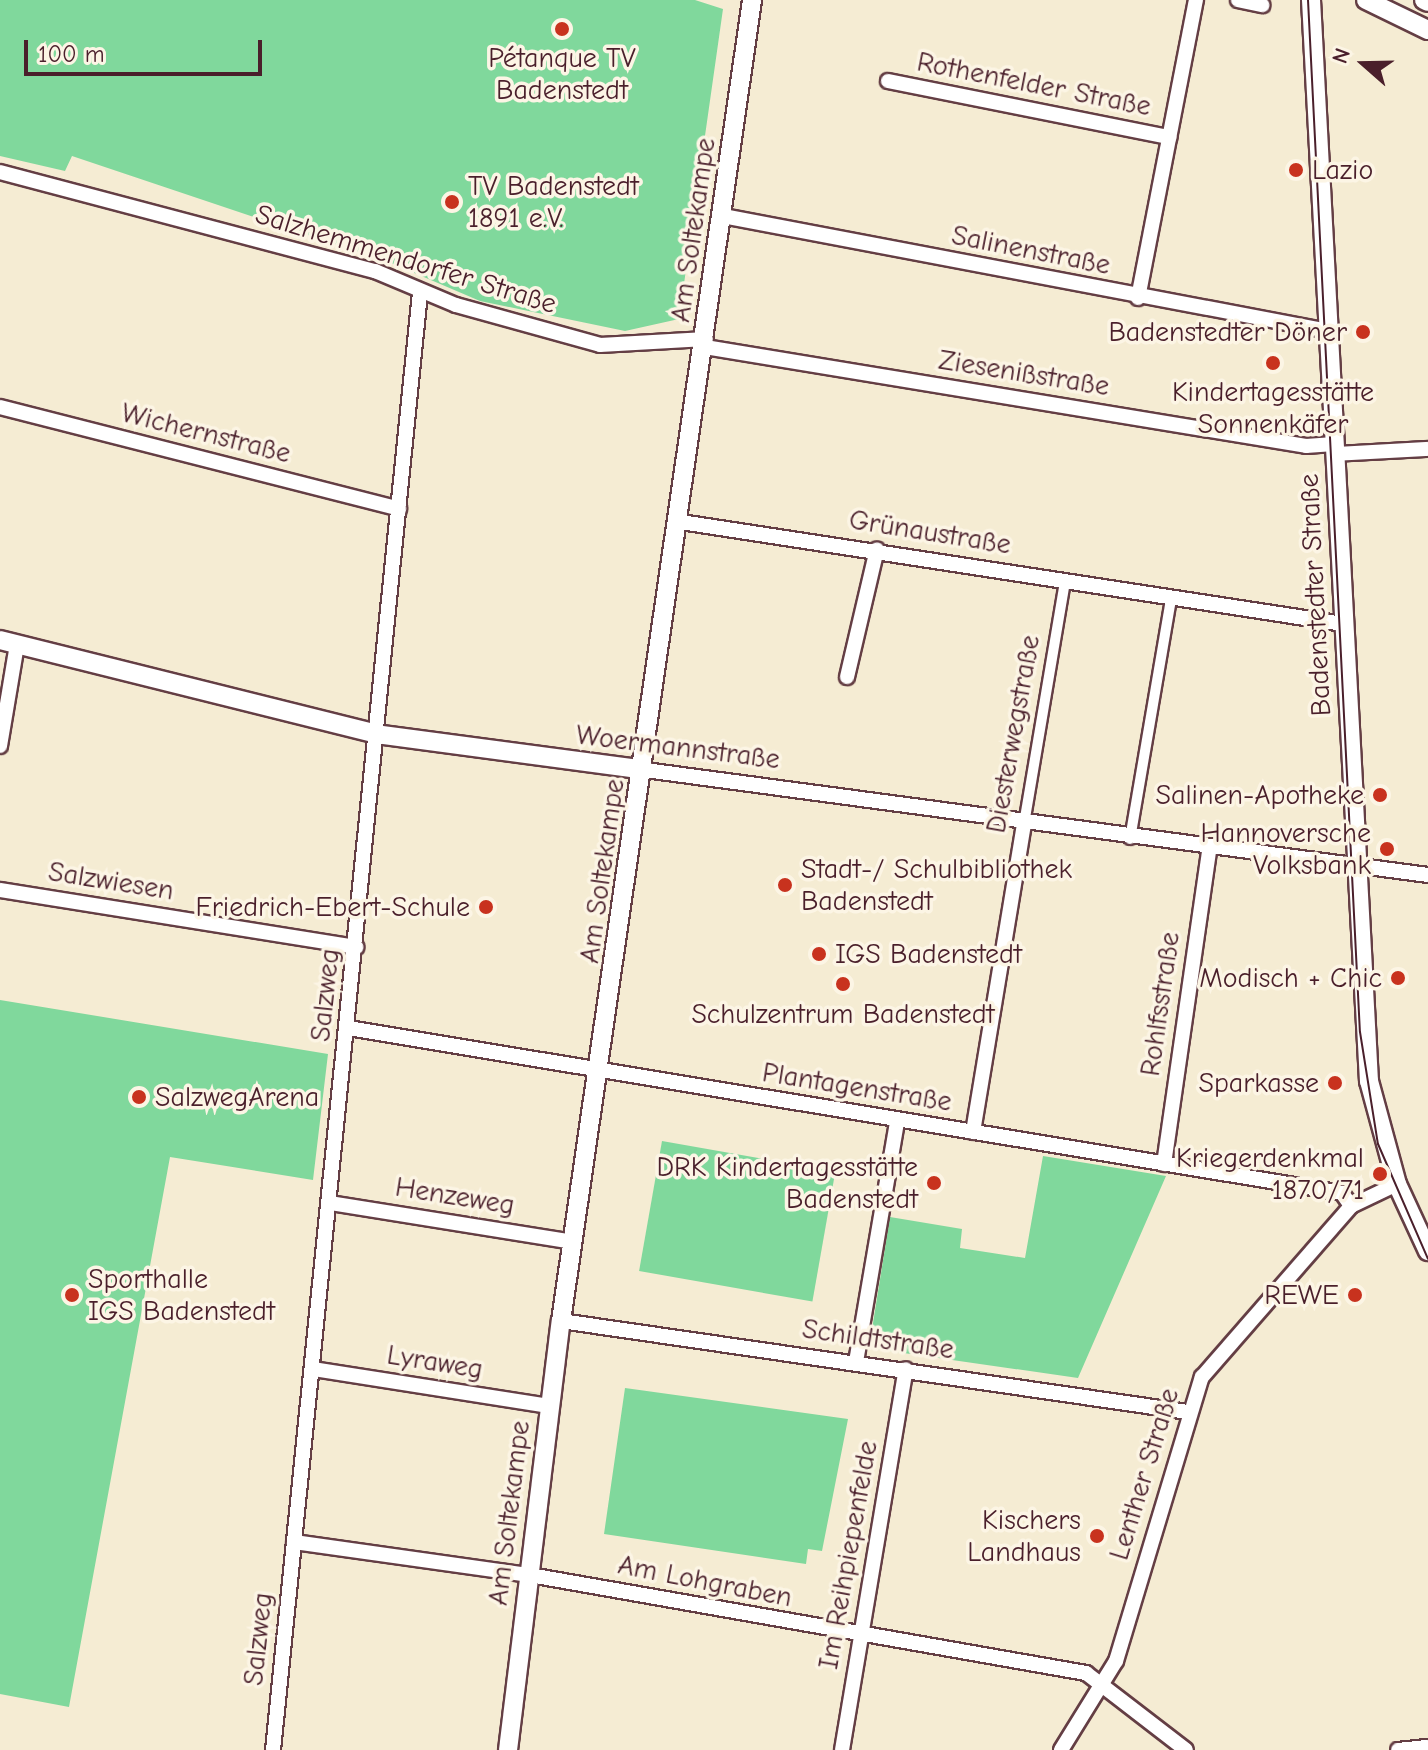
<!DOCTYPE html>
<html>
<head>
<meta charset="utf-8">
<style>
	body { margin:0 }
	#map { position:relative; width:1428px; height:1750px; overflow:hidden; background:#f5ecd3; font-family:"Comic Neue",sans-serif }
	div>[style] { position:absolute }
	.green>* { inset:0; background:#80d89c; transform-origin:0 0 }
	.roads { filter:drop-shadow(2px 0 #643e44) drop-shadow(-2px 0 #643e44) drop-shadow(0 2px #643e44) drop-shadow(0 -2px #643e44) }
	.pedestrian>* { height:10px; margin:-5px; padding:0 5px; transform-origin:5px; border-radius:5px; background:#fff }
	.minor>* { height:14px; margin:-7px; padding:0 7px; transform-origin:7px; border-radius:7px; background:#fff }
	.tertiary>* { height:18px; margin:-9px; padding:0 9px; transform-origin:9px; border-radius:9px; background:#fff }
	.tram>* { height:2px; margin:-1px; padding:0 1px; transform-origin:1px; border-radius:1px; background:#4a1f2b }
	.dots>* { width:22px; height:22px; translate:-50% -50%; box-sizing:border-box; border:4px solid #fcf5e5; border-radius:50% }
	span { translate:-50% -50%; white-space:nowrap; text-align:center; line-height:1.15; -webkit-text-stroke:7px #fcf5e5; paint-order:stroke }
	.poi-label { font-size:28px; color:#4a1f2b }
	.left { translate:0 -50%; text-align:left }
	.right { translate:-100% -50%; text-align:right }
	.street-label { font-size:28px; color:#4a1f2b }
	.north { position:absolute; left:1324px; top:24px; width:80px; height:80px; -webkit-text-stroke:6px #fcf5e5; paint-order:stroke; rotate:290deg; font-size:22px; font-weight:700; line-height:32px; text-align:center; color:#4a1f2b }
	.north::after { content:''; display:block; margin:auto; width:28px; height:36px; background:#4a1f2b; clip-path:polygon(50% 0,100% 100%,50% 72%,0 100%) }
	.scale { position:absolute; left:24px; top:40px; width:238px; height:36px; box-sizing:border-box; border:4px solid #4a1f2b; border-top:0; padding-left:10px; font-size:24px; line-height:28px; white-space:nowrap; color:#4a1f2b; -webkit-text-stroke:6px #fcf5e5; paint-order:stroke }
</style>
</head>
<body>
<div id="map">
	<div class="green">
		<i style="clip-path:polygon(0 0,695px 0,723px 9px,679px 319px,625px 331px,480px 301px,391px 263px,72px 156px,65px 171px,0 156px)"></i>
		<i style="clip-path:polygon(0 1000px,328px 1054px,313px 1180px,170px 1157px,69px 1707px,0 1694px)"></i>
		<i style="left:662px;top:1141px;width:176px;height:132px;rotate:10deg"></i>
		<i style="clip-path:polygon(1043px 1156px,1166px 1176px,1078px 1378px,869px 1348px,890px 1217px,962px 1229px,960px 1248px,1025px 1258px)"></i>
		<i style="clip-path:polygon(625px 1388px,848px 1419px,822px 1551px,808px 1549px,806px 1564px,604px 1534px)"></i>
	</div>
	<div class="roads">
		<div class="pedestrian">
			<i style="left:1024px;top:824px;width:246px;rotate:-80.4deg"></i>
			<i style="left:1130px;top:839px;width:244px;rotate:-80.3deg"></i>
		</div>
		<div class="minor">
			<i style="left:1238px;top:0;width:25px;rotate:12deg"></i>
			<i style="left:888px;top:81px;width:287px;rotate:11.3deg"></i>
			<i style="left:0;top:172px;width:388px;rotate:14.8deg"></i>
			<i style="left:375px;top:271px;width:88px;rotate:22.8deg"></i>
			<i style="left:456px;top:305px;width:149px;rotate:15.5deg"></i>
			<i style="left:600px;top:345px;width:106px;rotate:-3.2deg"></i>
			<i style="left:723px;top:216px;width:617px;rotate:10.75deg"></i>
			<i style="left:1138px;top:298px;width:304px;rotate:-79deg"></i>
			<i style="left:705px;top:347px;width:609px;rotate:9.35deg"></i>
			<i style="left:1306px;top:446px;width:28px;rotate:-4deg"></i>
			<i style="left:0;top:407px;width:412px;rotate:14.3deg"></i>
			<i style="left:1335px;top:454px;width:93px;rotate:-3.1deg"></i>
			<i style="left:681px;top:522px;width:671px;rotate:8.75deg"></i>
			<i style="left:847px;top:677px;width:131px;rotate:-76.8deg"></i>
			<i style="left:0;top:746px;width:103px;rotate:-80.5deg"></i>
			<i style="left:645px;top:770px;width:790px;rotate:7.64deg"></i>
			<i style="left:0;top:890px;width:361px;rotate:9.1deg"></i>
			<i style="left:348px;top:1028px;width:1008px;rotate:9.42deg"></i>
			<i style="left:1342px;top:1193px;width:16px;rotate:55deg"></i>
			<i style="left:973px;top:1132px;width:312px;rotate:-80.6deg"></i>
			<i style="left:1164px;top:1164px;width:316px;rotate:-81.8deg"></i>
			<i style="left:330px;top:1203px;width:246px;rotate:9.1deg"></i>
			<i style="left:561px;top:1321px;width:634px;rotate:8.26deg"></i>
			<i style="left:856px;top:1362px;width:244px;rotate:-80.3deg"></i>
			<i style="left:313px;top:1369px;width:240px;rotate:8.9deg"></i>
			<i style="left:294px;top:1542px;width:238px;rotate:8deg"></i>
			<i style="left:530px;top:1575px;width:565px;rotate:10deg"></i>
			<i style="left:1086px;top:1673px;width:126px;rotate:37.6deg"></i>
			<i style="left:273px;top:1750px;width:1465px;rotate:-84.24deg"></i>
			<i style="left:842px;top:1750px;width:386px;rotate:-80.5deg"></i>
			<i style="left:1061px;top:1750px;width:105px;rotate:-58.3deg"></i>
			<i style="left:1116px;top:1661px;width:297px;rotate:-73.2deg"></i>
			<i style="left:1202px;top:1377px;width:227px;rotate:-48.9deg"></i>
			<i style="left:1351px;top:1206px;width:51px;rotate:-25.6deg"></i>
			<i style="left:1398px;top:1750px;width:30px;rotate:-6deg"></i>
		</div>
		<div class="tertiary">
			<i style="left:1311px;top:0;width:1083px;rotate:86.93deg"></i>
			<i style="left:1369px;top:1081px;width:107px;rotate:74.8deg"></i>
			<i style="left:1397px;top:1184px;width:74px;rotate:65.2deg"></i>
			<i style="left:1366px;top:0;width:69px;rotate:25.8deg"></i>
			<i style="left:1424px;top:0;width:4px;rotate:27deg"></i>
			<i style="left:0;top:640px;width:388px;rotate:14deg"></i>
			<i style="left:376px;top:734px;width:271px;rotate:7.6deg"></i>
			<i style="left:508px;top:1750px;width:432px;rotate:-83deg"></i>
			<i style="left:561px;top:1321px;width:1335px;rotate:-81.77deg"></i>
		</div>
	</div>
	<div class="tram">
		<i style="left:1308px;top:0;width:1033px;rotate:87.12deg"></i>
		<i style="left:1360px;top:1032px;width:113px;rotate:80.9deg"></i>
		<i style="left:1378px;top:1144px;width:125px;rotate:66.5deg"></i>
	</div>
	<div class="dots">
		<i style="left:562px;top:29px;background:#c8321e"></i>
		<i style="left:1296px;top:170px;background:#c8321e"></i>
		<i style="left:452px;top:202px;background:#c8321e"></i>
		<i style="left:1363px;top:332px;background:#c8321e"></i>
		<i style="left:1273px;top:363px;background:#c8321e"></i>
		<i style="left:1380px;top:795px;background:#c8321e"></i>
		<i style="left:1387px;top:849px;background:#c8321e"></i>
		<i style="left:785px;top:885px;background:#c8321e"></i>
		<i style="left:486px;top:907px;background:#c8321e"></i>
		<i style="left:819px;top:954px;background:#c8321e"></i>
		<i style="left:1398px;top:978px;background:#c8321e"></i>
		<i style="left:843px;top:984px;background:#c8321e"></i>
		<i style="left:1335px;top:1083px;background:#c8321e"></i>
		<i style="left:139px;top:1097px;background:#c8321e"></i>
		<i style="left:1380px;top:1174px;background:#c8321e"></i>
		<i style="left:934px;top:1183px;background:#c8321e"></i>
		<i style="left:72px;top:1295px;background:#c8321e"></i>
		<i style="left:1355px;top:1295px;background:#c8321e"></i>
		<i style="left:1097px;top:1536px;background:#c8321e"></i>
	</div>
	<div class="poi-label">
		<span style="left:562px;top:74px">Pétanque TV<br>Badenstedt</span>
		<span class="left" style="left:1312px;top:170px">Lazio</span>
		<span class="left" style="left:468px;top:202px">TV Badenstedt<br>1891 e.V.</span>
		<span class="right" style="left:1347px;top:332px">Badenstedter Döner</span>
		<span style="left:1273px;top:408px">Kindertagesstätte<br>Sonnenkäfer</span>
		<span class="right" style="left:1364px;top:795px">Salinen-Apotheke</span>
		<span class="right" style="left:1371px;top:849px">Hannoversche<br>Volksbank</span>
		<span class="left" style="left:801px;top:885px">Stadt-/ Schulbibliothek<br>Badenstedt</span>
		<span class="right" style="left:470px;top:907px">Friedrich-Ebert-Schule</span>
		<span class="left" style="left:835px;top:954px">IGS Badenstedt</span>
		<span class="right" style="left:1382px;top:978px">Modisch + Chic</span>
		<span style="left:843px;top:1014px">Schulzentrum Badenstedt</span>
		<span class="right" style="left:1319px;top:1083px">Sparkasse</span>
		<span class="left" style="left:155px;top:1097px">SalzwegArena</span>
		<span class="right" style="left:1364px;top:1174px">Kriegerdenkmal<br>1870/71</span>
		<span class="right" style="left:918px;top:1183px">DRK Kindertagesstätte<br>Badenstedt</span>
		<span class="left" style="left:88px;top:1295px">Sporthalle<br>IGS Badenstedt</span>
		<span class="right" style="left:1339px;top:1295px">REWE</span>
		<span class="right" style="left:1081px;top:1536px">Kischers<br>Landhaus</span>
	</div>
	<div class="street-label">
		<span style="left:1034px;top:84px;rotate:11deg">Rothenfelder Straße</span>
		<span style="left:693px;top:230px;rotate:-82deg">Am Soltekampe</span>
		<span style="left:1031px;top:250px;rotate:11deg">Salinenstraße</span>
		<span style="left:406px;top:259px;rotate:17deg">Salzhemmendorfer Straße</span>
		<span style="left:1024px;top:373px;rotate:9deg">Ziesenißstraße</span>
		<span style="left:206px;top:433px;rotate:14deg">Wichernstraße</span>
		<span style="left:930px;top:532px;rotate:9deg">Grünaustraße</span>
		<span style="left:1315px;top:595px;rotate:-93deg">Badenstedter Straße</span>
		<span style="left:1013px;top:734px;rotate:-80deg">Diesterwegstraße</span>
		<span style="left:678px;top:747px;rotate:7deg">Woermannstraße</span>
		<span style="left:602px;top:871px;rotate:-82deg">Am Soltekampe</span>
		<span style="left:111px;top:881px;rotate:9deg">Salzwiesen</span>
		<span style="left:325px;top:995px;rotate:-84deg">Salzweg</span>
		<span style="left:1160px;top:1004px;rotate:-82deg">Rohlfsstraße</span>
		<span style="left:857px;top:1087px;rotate:9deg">Plantagenstraße</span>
		<span style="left:455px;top:1196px;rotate:9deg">Henzeweg</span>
		<span style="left:878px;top:1339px;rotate:8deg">Schildtstraße</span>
		<span style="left:435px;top:1362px;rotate:9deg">Lyraweg</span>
		<span style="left:1144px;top:1474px;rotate:-73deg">Lenther Straße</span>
		<span style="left:509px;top:1513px;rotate:-83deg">Am Soltekampe</span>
		<span style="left:848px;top:1555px;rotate:-80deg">Im Reihpiepenfelde</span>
		<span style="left:705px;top:1581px;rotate:11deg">Am Lohgraben</span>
		<span style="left:258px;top:1639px;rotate:-84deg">Salzweg</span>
	</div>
	<div class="north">N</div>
	<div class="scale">100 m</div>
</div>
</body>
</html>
